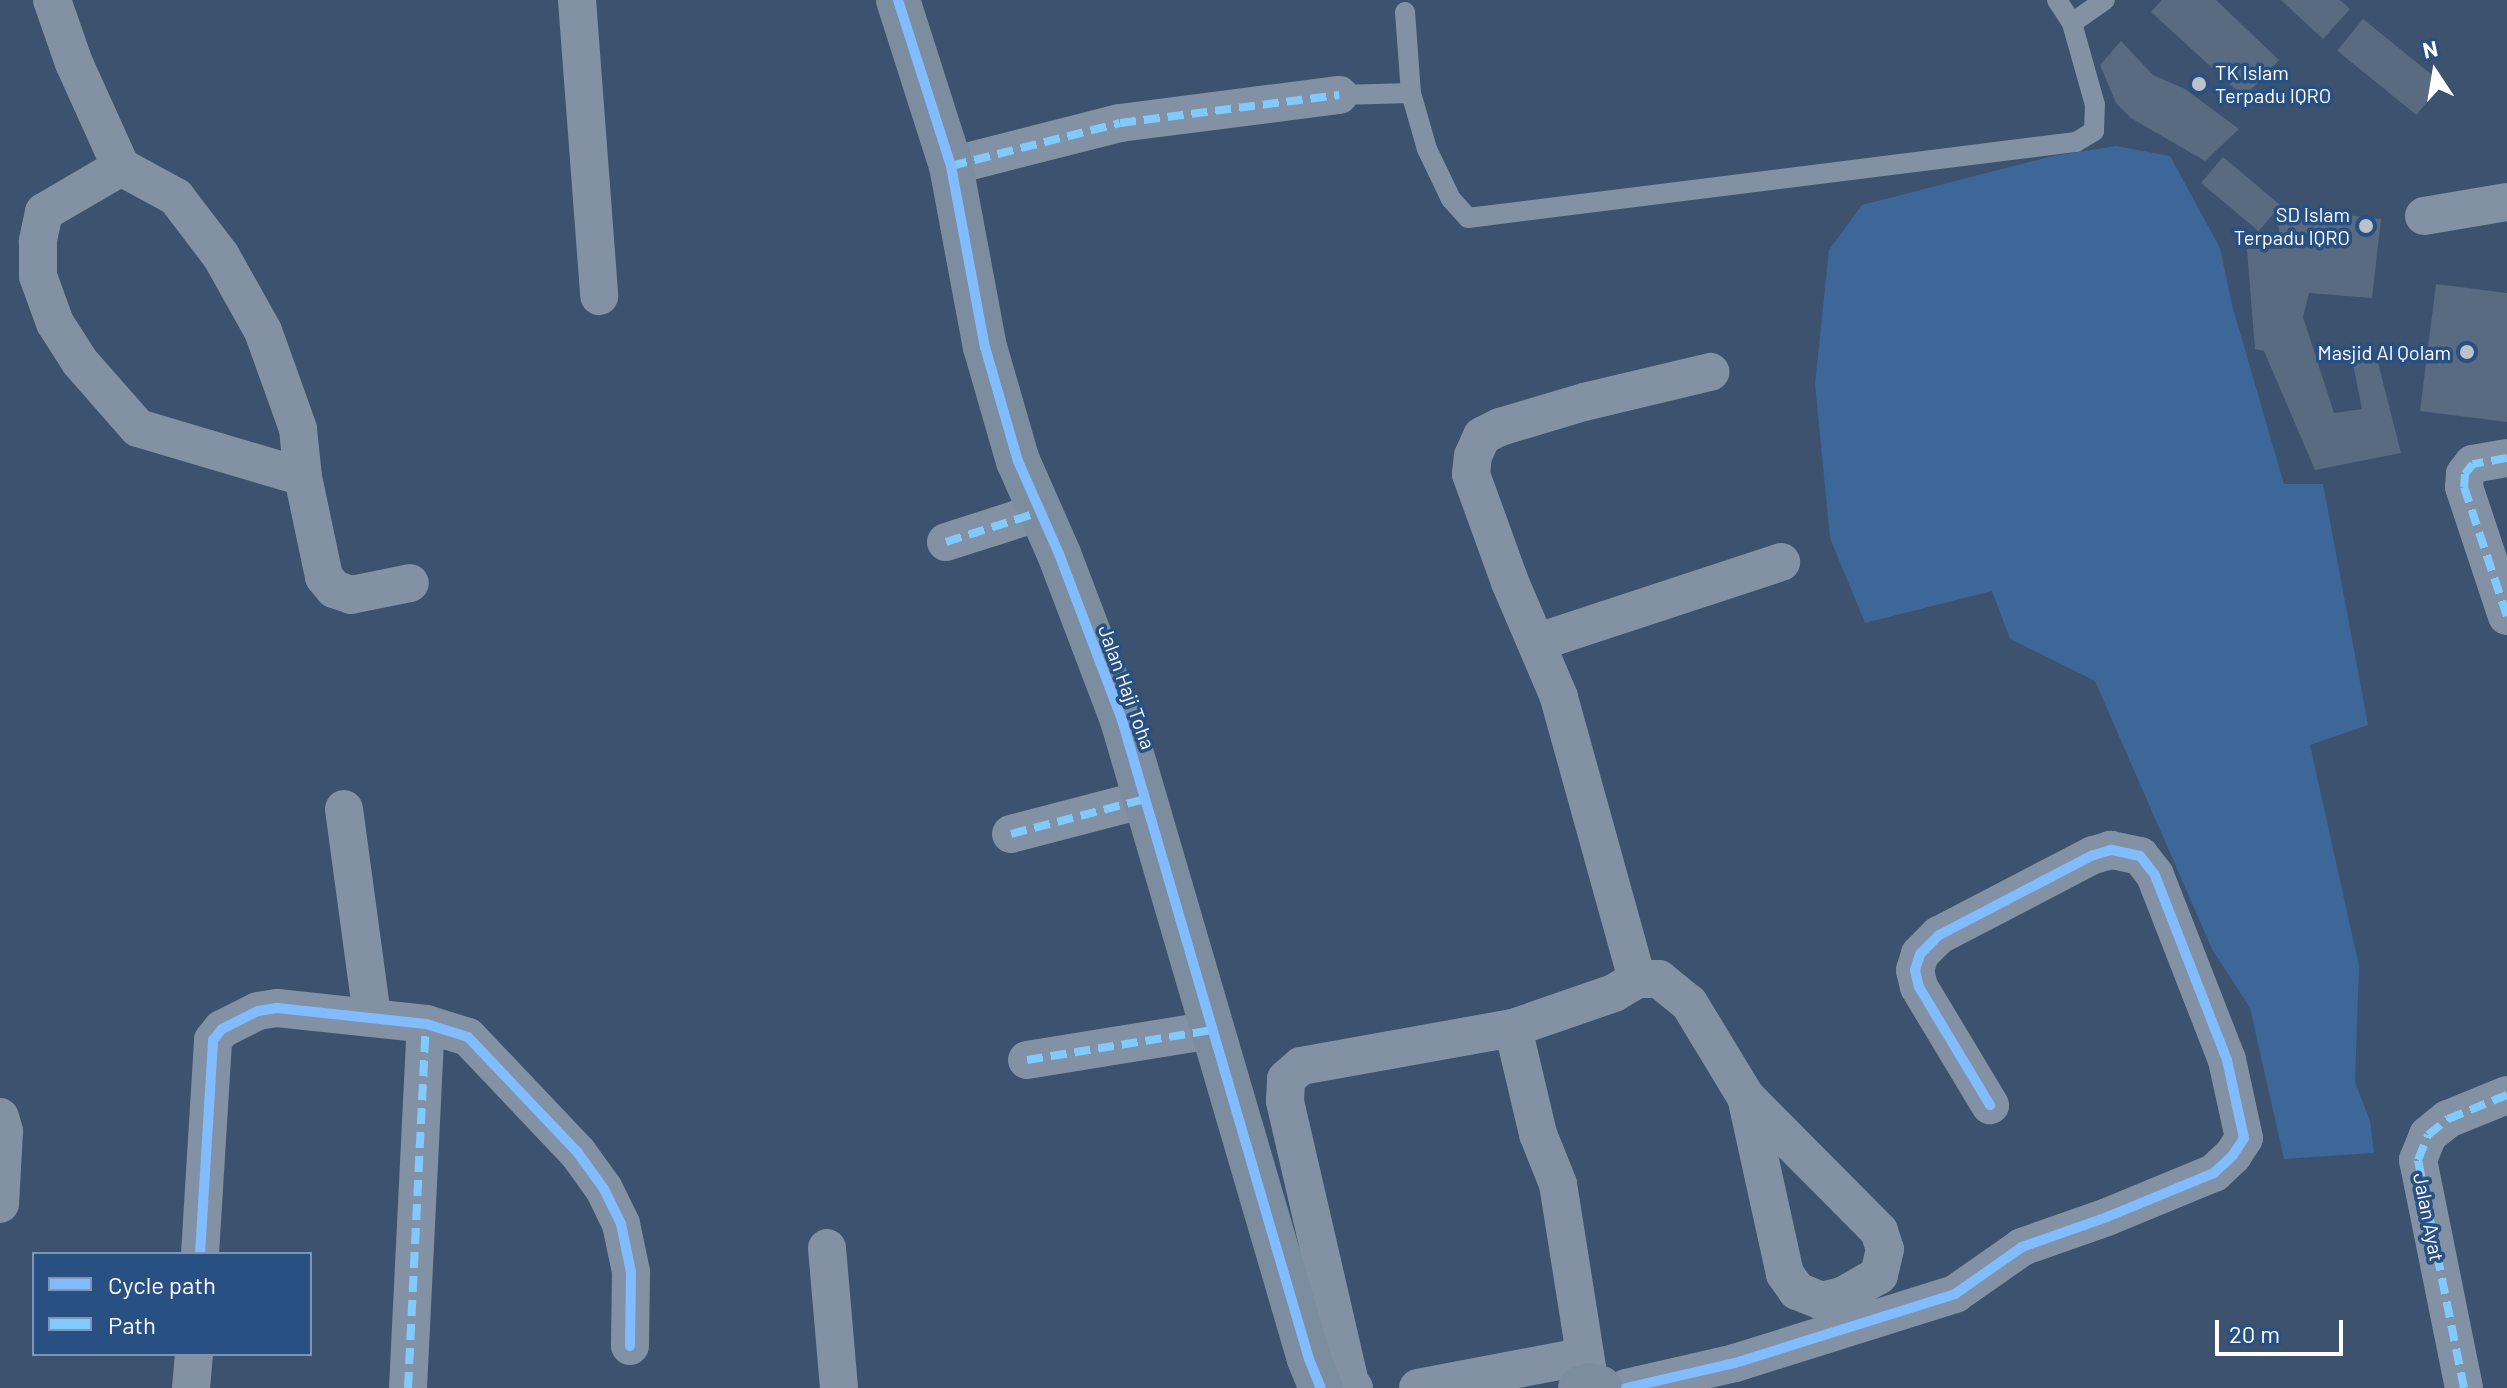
<!DOCTYPE html>
<html>
<head>
<meta charset="utf-8">
<style>
	body { margin:0 }
	#map { position:relative; width:2507px; height:1388px; overflow:hidden; background:#3c526e; font-family:Barlow,sans-serif }
	div>[style] { position:absolute }
	.green>* { inset:0; background:#3d6798 }
	.building>* { inset:0; background:#596b81; transform-origin:0 0 }
	.lane>* { height:20px; margin:-10px; padding:0 10px; transform-origin:10px; border-radius:10px; background:#8292a4 }
	.street>* { height:38px; margin:-19px; padding:0 19px; transform-origin:19px; border-radius:19px; background:#8292a4 }
	.secondary>* { height:44px; margin:-22px; padding:0 22px; transform-origin:22px; border-radius:22px; background:#7d8da0 }
	.quiet>* { height:8px; margin-top:-4px; transform-origin:0; background:repeating-linear-gradient(90deg,#80caff 0 16px,transparent 0 24px) }
	.cycleway>* { height:10px; margin:-5px; padding:0 5px; transform-origin:5px; border-radius:5px; background:#80bcff }
	.dots>* { width:22px; height:22px; translate:-50% -50%; box-sizing:border-box; border:4px solid #285082; border-radius:50% }
	span { translate:-50% -50%; white-space:nowrap; text-align:center; line-height:1.15; -webkit-text-stroke:7px #285082; paint-order:stroke }
	.poi-label { font-size:20px; color:#fff }
	.left { translate:0 -50%; text-align:left }
	.right { translate:-100% -50%; text-align:right }
	.street-label { font-size:20px; color:#fff }
	.legend { position:absolute; left:32px; top:1252px; width:280px; height:104px; box-sizing:border-box; background:#285082; border:2px solid #7e96b4; margin:0; padding:10px 14px; list-style:none; font-size:24px; color:#fff }
	.legend li { display:flex; align-items:center; gap:16px; height:40px }
	.legend b { width:40px; border:2px solid #7e96b4 }
	.north { position:absolute; left:2395px; top:32px; width:80px; height:80px; -webkit-text-stroke:6px #285082; paint-order:stroke; rotate:348deg; font-size:22px; font-weight:700; line-height:32px; text-align:center; color:#fff }
	.north::after { content:''; display:block; margin:auto; width:28px; height:36px; background:#fff; clip-path:polygon(50% 0,100% 100%,50% 72%,0 100%) }
	.scale { position:absolute; left:2215px; top:1320px; width:128px; height:36px; box-sizing:border-box; border:4px solid #fff; border-top:0; padding-left:10px; font-size:24px; line-height:28px; white-space:nowrap; color:#fff; -webkit-text-stroke:6px #285082; paint-order:stroke }
</style>
</head>
<body>
<div id="map">
	<div class="green">
		<i style="clip-path:polygon(2116px 146px,2170px 156px,2220px 248px,2232px 305px,2284px 484px,2323px 484px,2368px 725px,2310px 745px,2359px 966px,2355px 1082px,2370px 1121px,2374px 1153px,2284px 1159px,2250px 1008px,2212px 949px,2095px 681px,2010px 639px,1992px 591px,1865px 623px,1830px 538px,1815px 384px,1829px 250px,1862px 205px,2053px 156px)"></i>
	</div>
	<div class="building">
		<i style="clip-path:polygon(2162px 0,2216px 0,2279px 60px,2244px 97px,2151px 12px)"></i>
		<i style="clip-path:polygon(2281px 0,2340px 0,2350px 9px,2323px 39px)"></i>
		<i style="left:2363px;top:19px;width:102px;height:41px;rotate:39deg"></i>
		<i style="clip-path:polygon(2121px 41px,2153px 75px,2185px 89px,2239px 129px,2205px 161px,2131px 118px,2116px 103px,2100px 65px)"></i>
		<i style="left:2223px;top:157px;width:75px;height:34px;rotate:40deg"></i>
		<i style="clip-path:polygon(2297px 209px,2381px 219px,2372px 298px,2309px 293px,2303px 317px,2334px 413px,2362px 409px,2352px 359px,2376px 355px,2401px 453px,2315px 470px,2264px 351px,2255px 349px,2247px 249px,2282px 249px,2278px 223px)"></i>
		<i style="clip-path:polygon(2436px 284px,2507px 293px,2507px 422px,2420px 411px)"></i>
	</div>
	<div class="lane">
		<i style="left:2057px;top:0;width:27px;rotate:57deg"></i>
		<i style="left:1405px;top:12px;width:81px;rotate:85.8deg"></i>
		<i style="left:1339px;top:95px;width:72px;rotate:-1.6deg"></i>
		<i style="left:1411px;top:93px;width:58px;rotate:74.1deg"></i>
		<i style="left:1427px;top:149px;width:55px;rotate:64.4deg"></i>
		<i style="left:1451px;top:199px;width:25px;rotate:48deg"></i>
		<i style="left:1468px;top:218px;width:613px;rotate:-7.13deg"></i>
		<i style="left:2076px;top:142px;width:21px;rotate:-31deg"></i>
		<i style="left:2094px;top:131px;width:26px;rotate:-88deg"></i>
		<i style="left:2095px;top:105px;width:85px;rotate:-105.7deg"></i>
		<i style="left:2072px;top:23px;width:40px;rotate:-34.9deg"></i>
	</div>
	<div class="street">
		<i style="left:52px;top:0;width:67px;rotate:70.8deg"></i>
		<i style="left:74px;top:63px;width:114px;rotate:65.7deg"></i>
		<i style="left:121px;top:167px;width:63px;rotate:28.6deg"></i>
		<i style="left:176px;top:197px;width:74px;rotate:52.7deg"></i>
		<i style="left:221px;top:256px;width:86px;rotate:60.8deg"></i>
		<i style="left:263px;top:331px;width:104px;rotate:70.3deg"></i>
		<i style="left:298px;top:429px;width:48px;rotate:84.1deg"></i>
		<i style="left:303px;top:477px;width:102px;rotate:78.1deg"></i>
		<i style="left:324px;top:577px;width:16px;rotate:50deg"></i>
		<i style="left:334px;top:589px;width:18px;rotate:19deg"></i>
		<i style="left:351px;top:595px;width:60px;rotate:-11.5deg"></i>
		<i style="left:577px;top:0;width:297px;rotate:85.7deg"></i>
		<i style="left:951px;top:166px;width:174px;rotate:-14.3deg"></i>
		<i style="left:1120px;top:123px;width:221px;rotate:-7.3deg"></i>
		<i style="left:121px;top:167px;width:89px;rotate:149.7deg"></i>
		<i style="left:44px;top:212px;width:30px;rotate:102deg"></i>
		<i style="left:38px;top:241px;width:35px;rotate:90deg"></i>
		<i style="left:38px;top:276px;width:50px;rotate:70.1deg"></i>
		<i style="left:55px;top:323px;width:46px;rotate:57.3deg"></i>
		<i style="left:80px;top:362px;width:88px;rotate:48.7deg"></i>
		<i style="left:138px;top:428px;width:172px;rotate:16.5deg"></i>
		<i style="left:2424px;top:216px;width:84px;rotate:-9.6deg"></i>
		<i style="left:2507px;top:458px;width:35px;rotate:170deg"></i>
		<i style="left:2473px;top:464px;width:13px;rotate:129deg"></i>
		<i style="left:2465px;top:474px;width:13px;rotate:94deg"></i>
		<i style="left:2464px;top:487px;width:136px;rotate:71.6deg"></i>
		<i style="left:946px;top:542px;width:99px;rotate:-17.7deg"></i>
		<i style="left:1538px;top:642px;width:256px;rotate:-18.2deg"></i>
		<i style="left:344px;top:809px;width:210px;rotate:82.3deg"></i>
		<i style="left:1011px;top:834px;width:138px;rotate:-14.6deg"></i>
		<i style="left:1637px;top:979px;width:293px;rotate:-105.5deg"></i>
		<i style="left:1559px;top:697px;width:125px;rotate:-113.1deg"></i>
		<i style="left:1510px;top:582px;width:115px;rotate:-109.9deg"></i>
		<i style="left:1471px;top:474px;width:18px;rotate:-84deg"></i>
		<i style="left:1473px;top:456px;width:22px;rotate:-66deg"></i>
		<i style="left:1482px;top:436px;width:20px;rotate:-27deg"></i>
		<i style="left:1500px;top:427px;width:88px;rotate:-16.6deg"></i>
		<i style="left:1584px;top:402px;width:130px;rotate:-13.4deg"></i>
		<i style="left:1513px;top:1028px;width:109px;rotate:76.7deg"></i>
		<i style="left:1538px;top:1134px;width:54px;rotate:68.2deg"></i>
		<i style="left:1558px;top:1184px;width:204px;rotate:81deg"></i>
		<i style="left:1027px;top:1060px;width:187px;rotate:-9.2deg"></i>
		<i style="left:0;top:1117px;width:15px;rotate:74deg"></i>
		<i style="left:4px;top:1131px;width:73px;rotate:93.1deg"></i>
		<i style="left:827px;top:1248px;width:141px;rotate:85.1deg"></i>
		<i style="left:200px;top:1254px;width:214px;rotate:-86.5deg"></i>
		<i style="left:213px;top:1040px;width:14px;rotate:-51deg"></i>
		<i style="left:222px;top:1029px;width:40px;rotate:-26.6deg"></i>
		<i style="left:258px;top:1011px;width:19px;rotate:-9deg"></i>
		<i style="left:277px;top:1008px;width:150px;rotate:6.1deg"></i>
		<i style="left:426px;top:1024px;width:44px;rotate:17.2deg"></i>
		<i style="left:468px;top:1037px;width:160px;rotate:46.5deg"></i>
		<i style="left:578px;top:1153px;width:44px;rotate:54.2deg"></i>
		<i style="left:604px;top:1189px;width:39px;rotate:64deg"></i>
		<i style="left:621px;top:1224px;width:49px;rotate:78.2deg"></i>
		<i style="left:631px;top:1272px;width:74px;rotate:90.8deg"></i>
		<i style="left:191px;top:1388px;width:34px;rotate:-85deg"></i>
		<i style="left:408px;top:1388px;width:364px;rotate:-87.2deg"></i>
		<i style="left:1354px;top:1388px;width:6px;rotate:-129deg"></i>
		<i style="left:1350px;top:1383px;width:289px;rotate:-103deg"></i>
		<i style="left:1285px;top:1101px;width:22px;rotate:-87deg"></i>
		<i style="left:1286px;top:1079px;width:20px;rotate:-41deg"></i>
		<i style="left:1301px;top:1066px;width:215px;rotate:-10.2deg"></i>
		<i style="left:1513px;top:1028px;width:107px;rotate:-19.1deg"></i>
		<i style="left:1614px;top:993px;width:27px;rotate:-31deg"></i>
		<i style="left:1637px;top:979px;width:22px"></i>
		<i style="left:1659px;top:979px;width:38px;rotate:39deg"></i>
		<i style="left:1689px;top:1003px;width:110px;rotate:58.8deg"></i>
		<i style="left:1746px;top:1097px;width:189px;rotate:45.2deg"></i>
		<i style="left:1879px;top:1231px;width:19px;rotate:72deg"></i>
		<i style="left:1885px;top:1249px;width:27px;rotate:103deg"></i>
		<i style="left:1879px;top:1275px;width:39px;rotate:150deg"></i>
		<i style="left:1845px;top:1295px;width:24px;rotate:165deg"></i>
		<i style="left:1822px;top:1301px;width:27px;rotate:-158deg"></i>
		<i style="left:1797px;top:1291px;width:21px;rotate:-125deg"></i>
		<i style="left:1785px;top:1274px;width:181px;rotate:-102.4deg"></i>
		<i style="left:1418px;top:1388px;width:170px;rotate:-10.8deg"></i>
		<i style="left:1626px;top:1388px;width:112px;rotate:-12.9deg"></i>
		<i style="left:1735px;top:1363px;width:231px;rotate:-17.4deg"></i>
		<i style="left:1955px;top:1294px;width:82px;rotate:-35deg"></i>
		<i style="left:2022px;top:1247px;width:90px;rotate:-19.4deg"></i>
		<i style="left:2107px;top:1217px;width:116px;rotate:-22.4deg"></i>
		<i style="left:2214px;top:1173px;width:26px;rotate:-43deg"></i>
		<i style="left:2233px;top:1155px;width:20px;rotate:-57deg"></i>
		<i style="left:2244px;top:1138px;width:80px;rotate:-102.3deg"></i>
		<i style="left:2227px;top:1060px;width:199px;rotate:-111.3deg"></i>
		<i style="left:2155px;top:875px;width:24px;rotate:-128deg"></i>
		<i style="left:2140px;top:856px;width:30px;rotate:-168deg"></i>
		<i style="left:2111px;top:850px;width:19px;rotate:164deg"></i>
		<i style="left:2093px;top:855px;width:174px;rotate:152.5deg"></i>
		<i style="left:1939px;top:935px;width:27px;rotate:135deg"></i>
		<i style="left:1920px;top:954px;width:17px;rotate:107deg"></i>
		<i style="left:1915px;top:970px;width:17px;rotate:77deg"></i>
		<i style="left:1919px;top:987px;width:138px;rotate:59deg"></i>
		<i style="left:2464px;top:1388px;width:233px;rotate:-101.4deg"></i>
		<i style="left:2418px;top:1160px;width:27px;rotate:-68deg"></i>
		<i style="left:2428px;top:1135px;width:26px;rotate:-39deg"></i>
		<i style="left:2448px;top:1119px;width:64px;rotate:-22.1deg"></i>
	</div>
	<div class="secondary">
		<i style="left:898px;top:0;width:174px;rotate:72.3deg"></i>
		<i style="left:951px;top:166px;width:184px;rotate:79.4deg"></i>
		<i style="left:985px;top:347px;width:119px;rotate:73.9deg"></i>
		<i style="left:1018px;top:461px;width:102px;rotate:66.2deg"></i>
		<i style="left:1059px;top:554px;width:178px;rotate:69.2deg"></i>
		<i style="left:1122px;top:720px;width:666px;rotate:73.69deg"></i>
		<i style="left:1309px;top:1359px;width:31px;rotate:68deg"></i>
		<i style="left:1580px;top:1388px;width:10px;rotate:-17deg"></i>
		<i style="left:1590px;top:1385px;width:11px;rotate:15deg"></i>
	</div>
	<div class="quiet">
		<i style="left:951px;top:166px;width:174px;rotate:-14.3deg"></i>
		<i style="left:1120px;top:123px;width:221px;rotate:-7.3deg"></i>
		<i style="left:2507px;top:458px;width:35px;rotate:170deg"></i>
		<i style="left:2473px;top:464px;width:13px;rotate:129deg"></i>
		<i style="left:2465px;top:474px;width:13px;rotate:94deg"></i>
		<i style="left:2464px;top:487px;width:136px;rotate:71.6deg"></i>
		<i style="left:946px;top:542px;width:99px;rotate:-17.7deg"></i>
		<i style="left:1011px;top:834px;width:138px;rotate:-14.6deg"></i>
		<i style="left:1027px;top:1060px;width:187px;rotate:-9.2deg"></i>
		<i style="left:408px;top:1388px;width:364px;rotate:-87.2deg"></i>
		<i style="left:2464px;top:1388px;width:233px;rotate:-101.4deg"></i>
		<i style="left:2418px;top:1160px;width:27px;rotate:-68deg"></i>
		<i style="left:2428px;top:1135px;width:26px;rotate:-39deg"></i>
		<i style="left:2448px;top:1119px;width:64px;rotate:-22.1deg"></i>
	</div>
	<div class="cycleway">
		<i style="left:898px;top:0;width:174px;rotate:72.3deg"></i>
		<i style="left:951px;top:166px;width:184px;rotate:79.4deg"></i>
		<i style="left:985px;top:347px;width:119px;rotate:73.9deg"></i>
		<i style="left:1018px;top:461px;width:102px;rotate:66.2deg"></i>
		<i style="left:1059px;top:554px;width:178px;rotate:69.2deg"></i>
		<i style="left:1122px;top:720px;width:666px;rotate:73.69deg"></i>
		<i style="left:1309px;top:1359px;width:31px;rotate:68deg"></i>
		<i style="left:200px;top:1254px;width:214px;rotate:-86.5deg"></i>
		<i style="left:213px;top:1040px;width:14px;rotate:-51deg"></i>
		<i style="left:222px;top:1029px;width:40px;rotate:-26.6deg"></i>
		<i style="left:258px;top:1011px;width:19px;rotate:-9deg"></i>
		<i style="left:277px;top:1008px;width:150px;rotate:6.1deg"></i>
		<i style="left:426px;top:1024px;width:44px;rotate:17.2deg"></i>
		<i style="left:468px;top:1037px;width:160px;rotate:46.5deg"></i>
		<i style="left:578px;top:1153px;width:44px;rotate:54.2deg"></i>
		<i style="left:604px;top:1189px;width:39px;rotate:64deg"></i>
		<i style="left:621px;top:1224px;width:49px;rotate:78.2deg"></i>
		<i style="left:631px;top:1272px;width:74px;rotate:90.8deg"></i>
		<i style="left:1626px;top:1388px;width:112px;rotate:-12.9deg"></i>
		<i style="left:1735px;top:1363px;width:231px;rotate:-17.4deg"></i>
		<i style="left:1955px;top:1294px;width:82px;rotate:-35deg"></i>
		<i style="left:2022px;top:1247px;width:90px;rotate:-19.4deg"></i>
		<i style="left:2107px;top:1217px;width:116px;rotate:-22.4deg"></i>
		<i style="left:2214px;top:1173px;width:26px;rotate:-43deg"></i>
		<i style="left:2233px;top:1155px;width:20px;rotate:-57deg"></i>
		<i style="left:2244px;top:1138px;width:80px;rotate:-102.3deg"></i>
		<i style="left:2227px;top:1060px;width:199px;rotate:-111.3deg"></i>
		<i style="left:2155px;top:875px;width:24px;rotate:-128deg"></i>
		<i style="left:2140px;top:856px;width:30px;rotate:-168deg"></i>
		<i style="left:2111px;top:850px;width:19px;rotate:164deg"></i>
		<i style="left:2093px;top:855px;width:174px;rotate:152.5deg"></i>
		<i style="left:1939px;top:935px;width:27px;rotate:135deg"></i>
		<i style="left:1920px;top:954px;width:17px;rotate:107deg"></i>
		<i style="left:1915px;top:970px;width:17px;rotate:77deg"></i>
		<i style="left:1919px;top:987px;width:138px;rotate:59deg"></i>
	</div>
	<div class="dots">
		<i style="left:2199px;top:84px;background:#bbc2cc"></i>
		<i style="left:2366px;top:226px;background:#bbc2cc"></i>
		<i style="left:2467px;top:352px;background:#bbc2cc"></i>
	</div>
	<div class="poi-label">
		<span class="left" style="left:2215px;top:84px">TK Islam<br>Terpadu IQRO</span>
		<span class="right" style="left:2350px;top:226px">SD Islam<br>Terpadu IQRO</span>
		<span class="right" style="left:2451px;top:352px">Masjid Al Qolam</span>
	</div>
	<div class="street-label">
		<span style="left:1127px;top:687px;rotate:70deg">Jalan Haji Toha</span>
		<span style="left:2429px;top:1217px;rotate:79deg">Jalan Ayat</span>
	</div>
	<ul class="legend">
	<li><b style="height:10px;background:#80bcff"></b>Cycle path</li>
	<li><b style="height:10px;background:#80caff"></b>Path</li>
	</ul>
	<div class="north">N</div>
	<div class="scale">20 m</div>
</div>
</body>
</html>
